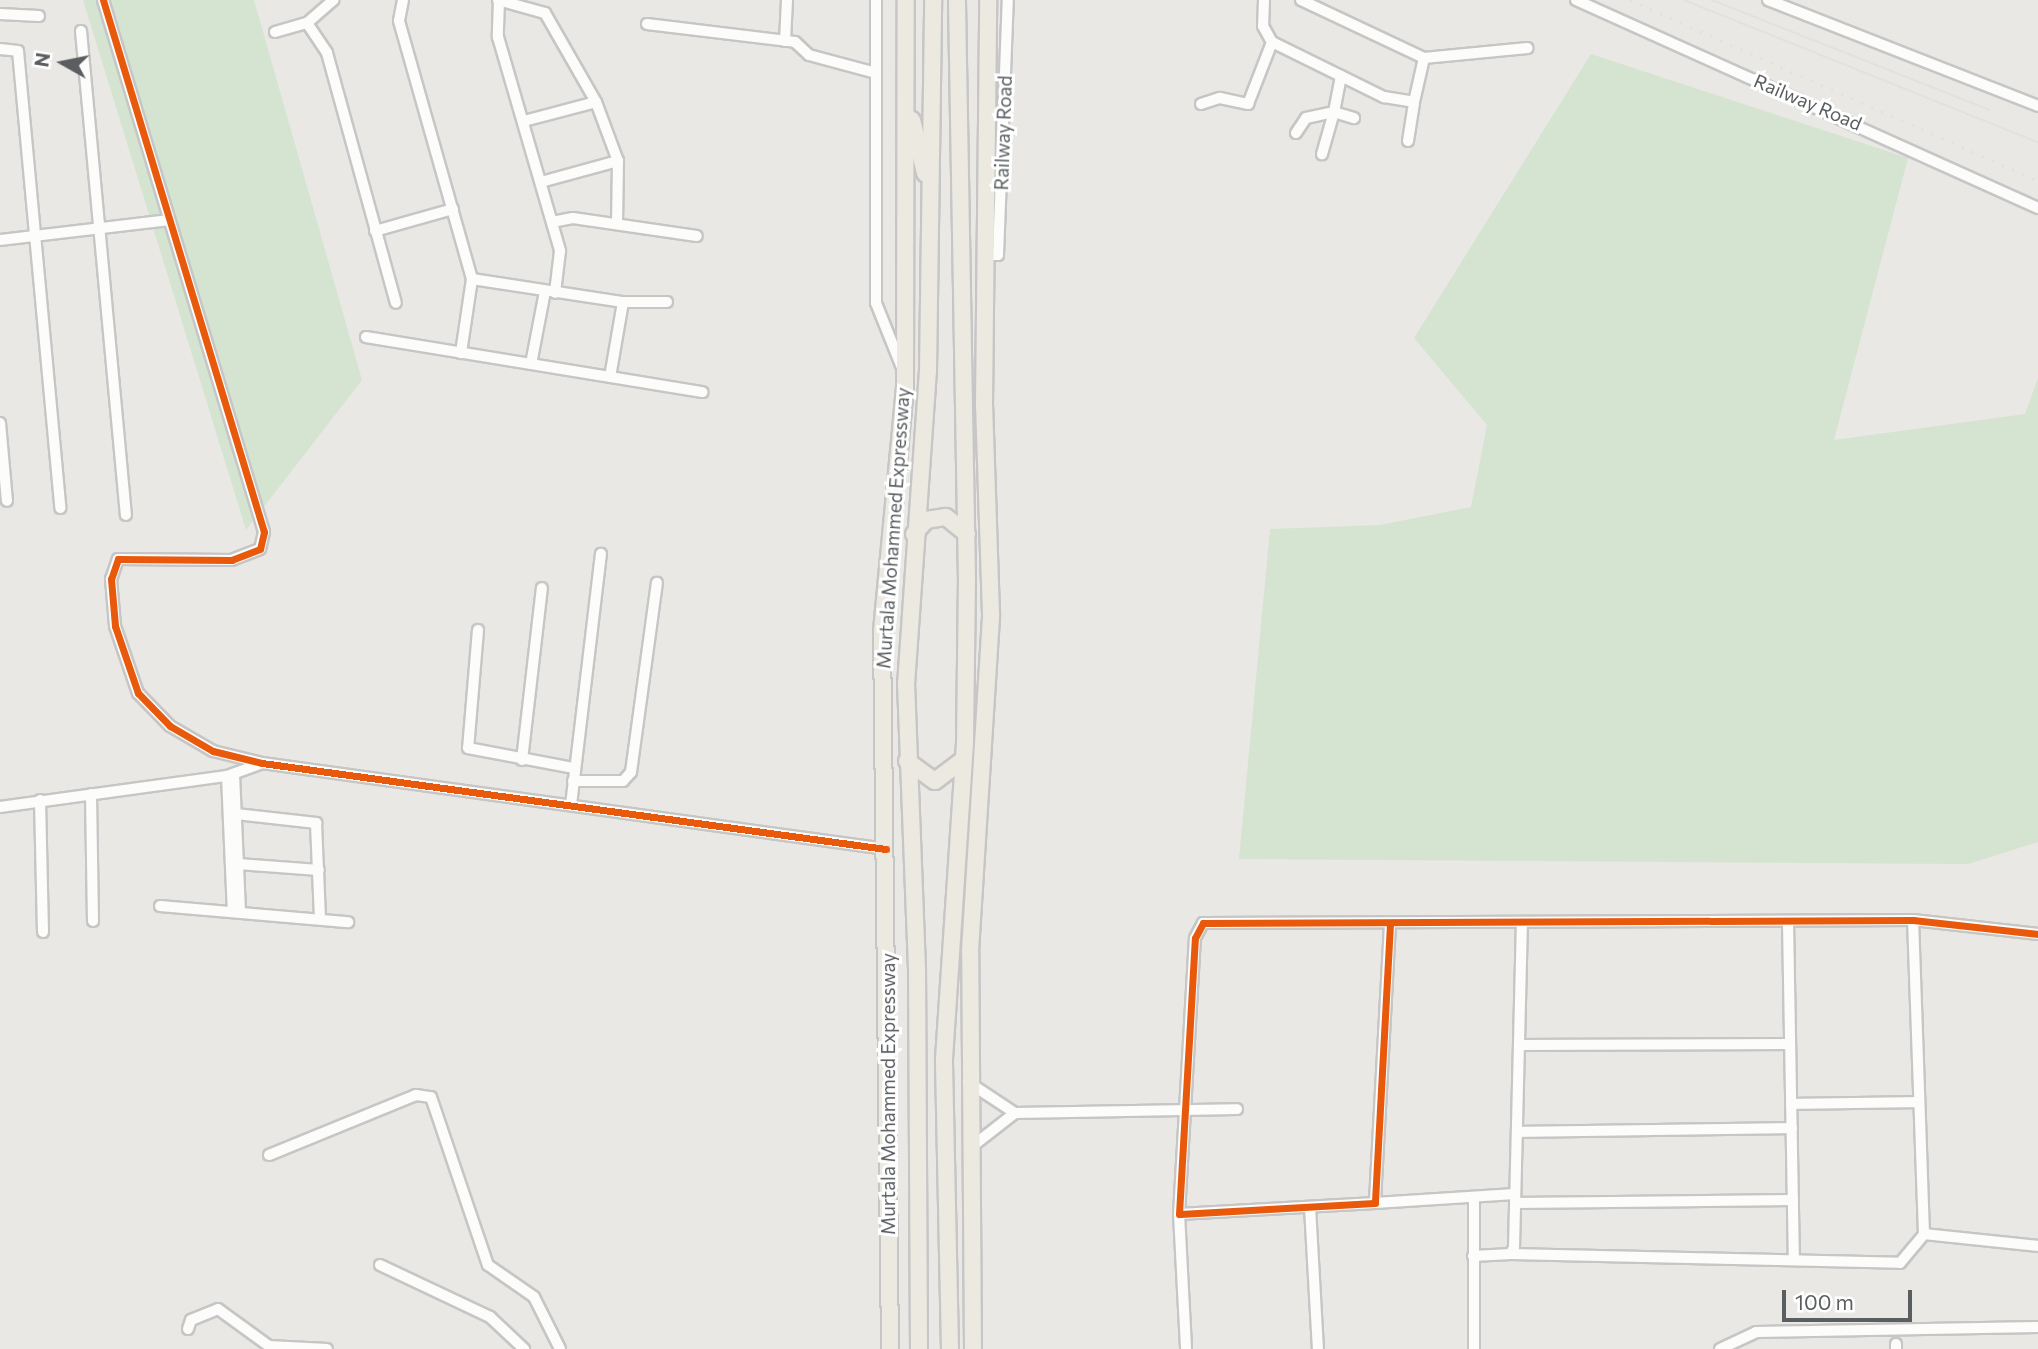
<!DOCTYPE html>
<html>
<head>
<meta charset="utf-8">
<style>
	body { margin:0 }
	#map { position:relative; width:2038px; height:1349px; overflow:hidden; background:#e9e8e4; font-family:Commissioner,sans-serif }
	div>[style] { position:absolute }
	.green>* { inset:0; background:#d4e4d1 }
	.roads { filter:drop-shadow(2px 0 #c6c6c6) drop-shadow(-2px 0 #c6c6c6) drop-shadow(0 2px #c6c6c6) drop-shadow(0 -2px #c6c6c6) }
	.minor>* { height:10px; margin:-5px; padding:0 5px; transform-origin:5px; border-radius:5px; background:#fcfcfb }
	.highway>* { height:16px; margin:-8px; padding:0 8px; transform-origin:8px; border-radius:8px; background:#ece9e1 }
	.tram>* { height:2px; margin:-1px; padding:0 1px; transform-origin:1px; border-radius:1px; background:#e0e1e1 }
	.rail>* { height:2.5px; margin-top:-1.25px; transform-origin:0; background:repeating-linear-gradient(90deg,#e0e1e1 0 2px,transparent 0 11px) }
	.cycleway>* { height:7px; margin:-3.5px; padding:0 3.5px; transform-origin:3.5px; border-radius:3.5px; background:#e8590c }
	span { translate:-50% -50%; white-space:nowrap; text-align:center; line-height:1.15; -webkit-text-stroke:6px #fff; paint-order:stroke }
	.street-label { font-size:19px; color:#5a5e61 }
	.north { position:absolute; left:28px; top:28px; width:70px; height:70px; -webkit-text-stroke:5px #fff; paint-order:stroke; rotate:279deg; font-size:19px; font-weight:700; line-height:28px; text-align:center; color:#5a5e61 }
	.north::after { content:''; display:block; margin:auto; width:24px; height:32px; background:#5a5e61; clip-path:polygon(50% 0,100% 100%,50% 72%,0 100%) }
	.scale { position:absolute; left:1782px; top:1290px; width:130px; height:32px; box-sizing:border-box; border:4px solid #5a5e61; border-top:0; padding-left:9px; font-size:21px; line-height:24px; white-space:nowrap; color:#5a5e61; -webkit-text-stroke:5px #fff; paint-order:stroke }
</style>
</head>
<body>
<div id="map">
	<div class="green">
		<i style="clip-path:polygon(83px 0,254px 0,362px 380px,246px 530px)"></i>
		<i style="clip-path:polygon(1591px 54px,1908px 158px,1834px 440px,2025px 414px,2038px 378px,2038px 842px,1968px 864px,1239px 859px,1270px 529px,1380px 525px,1471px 507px,1487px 425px,1414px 338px)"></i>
	</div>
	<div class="roads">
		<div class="minor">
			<i style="left:103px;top:0;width:556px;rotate:73.16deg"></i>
			<i style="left:264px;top:532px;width:17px;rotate:103deg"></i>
			<i style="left:260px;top:549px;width:30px;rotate:159deg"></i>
			<i style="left:232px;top:560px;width:114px;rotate:-179.5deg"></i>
			<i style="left:118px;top:559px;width:21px;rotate:109deg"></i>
			<i style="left:111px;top:579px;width:47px;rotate:85.1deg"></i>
			<i style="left:115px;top:626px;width:71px;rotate:71.1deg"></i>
			<i style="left:138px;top:693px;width:46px;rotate:45.9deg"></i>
			<i style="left:170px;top:726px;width:50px;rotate:30.2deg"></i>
			<i style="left:213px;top:751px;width:50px;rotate:13.8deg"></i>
			<i style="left:262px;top:763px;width:630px;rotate:7.85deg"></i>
			<i style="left:403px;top:0;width:21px;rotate:101deg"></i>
			<i style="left:399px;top:21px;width:268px;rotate:74.2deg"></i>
			<i style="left:472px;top:279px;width:75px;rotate:98.5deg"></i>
			<i style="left:498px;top:0;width:49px;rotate:15.5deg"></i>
			<i style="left:545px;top:13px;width:103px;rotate:60.2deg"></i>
			<i style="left:596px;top:102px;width:63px;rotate:69.6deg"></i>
			<i style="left:618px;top:161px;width:63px;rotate:90.9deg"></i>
			<i style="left:499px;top:0;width:37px;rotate:92deg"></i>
			<i style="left:498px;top:37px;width:223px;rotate:73.8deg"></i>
			<i style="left:560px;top:251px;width:42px;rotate:96.8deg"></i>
			<i style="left:876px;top:0;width:303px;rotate:90deg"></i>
			<i style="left:876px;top:303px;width:72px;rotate:68.1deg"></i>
			<i style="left:1264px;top:0;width:26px;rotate:92deg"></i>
			<i style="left:1263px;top:26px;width:18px;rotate:61deg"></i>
			<i style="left:1272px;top:42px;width:125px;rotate:26.2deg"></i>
			<i style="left:1384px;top:97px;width:30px;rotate:9deg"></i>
			<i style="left:1414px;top:102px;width:45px;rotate:-77.2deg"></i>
			<i style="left:1301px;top:0;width:136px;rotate:25.2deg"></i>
			<i style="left:1424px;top:58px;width:104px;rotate:-5.5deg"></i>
			<i style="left:1576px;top:0;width:507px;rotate:24.24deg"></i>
			<i style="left:1768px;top:0;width:290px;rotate:21.4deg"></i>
			<i style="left:0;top:14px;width:39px;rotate:3deg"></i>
			<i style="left:307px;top:23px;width:36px;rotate:56deg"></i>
			<i style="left:327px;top:53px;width:259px;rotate:74.6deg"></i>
			<i style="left:647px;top:24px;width:149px;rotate:6.9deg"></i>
			<i style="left:795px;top:42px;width:19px;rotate:43deg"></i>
			<i style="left:809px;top:55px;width:69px;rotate:15deg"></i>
			<i style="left:81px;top:31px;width:486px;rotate:84.7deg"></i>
			<i style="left:275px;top:32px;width:33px;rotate:-16deg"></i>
			<i style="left:307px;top:23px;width:35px;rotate:-41deg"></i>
			<i style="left:785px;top:41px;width:41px;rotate:-87.2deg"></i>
			<i style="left:0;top:49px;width:18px;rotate:6deg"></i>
			<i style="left:18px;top:51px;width:459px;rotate:84.7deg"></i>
			<i style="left:1341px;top:76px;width:37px;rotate:101deg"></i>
			<i style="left:1334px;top:112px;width:21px;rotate:17deg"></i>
			<i style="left:1201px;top:104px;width:20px;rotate:-18deg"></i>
			<i style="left:1220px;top:98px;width:29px;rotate:12deg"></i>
			<i style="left:1248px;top:104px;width:66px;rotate:-68.8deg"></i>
			<i style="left:524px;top:121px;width:74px;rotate:-14.8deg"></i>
			<i style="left:1296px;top:133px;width:18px;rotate:-56deg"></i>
			<i style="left:1306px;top:118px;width:29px;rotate:-12deg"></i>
			<i style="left:1334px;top:112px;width:44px;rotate:105.9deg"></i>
			<i style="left:1408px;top:141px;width:39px;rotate:-81deg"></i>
			<i style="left:541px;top:182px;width:80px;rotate:-15.3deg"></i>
			<i style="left:552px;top:222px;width:21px;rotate:-11deg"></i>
			<i style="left:573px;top:218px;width:125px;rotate:8.3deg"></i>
			<i style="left:375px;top:231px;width:81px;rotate:-15.8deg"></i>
			<i style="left:0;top:240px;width:170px;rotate:-6.7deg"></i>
			<i style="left:987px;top:255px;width:11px"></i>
			<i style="left:998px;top:255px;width:255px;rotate:-87.8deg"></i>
			<i style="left:472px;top:279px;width:153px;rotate:8.7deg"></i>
			<i style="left:623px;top:302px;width:76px;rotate:99.8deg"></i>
			<i style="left:623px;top:302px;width:44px"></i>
			<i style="left:366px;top:337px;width:341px;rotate:9.3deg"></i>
			<i style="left:531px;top:364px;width:74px;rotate:-79.1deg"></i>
			<i style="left:0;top:423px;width:78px;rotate:84.9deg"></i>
			<i style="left:478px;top:630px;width:118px;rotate:94.8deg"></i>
			<i style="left:468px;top:748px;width:108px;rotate:10.7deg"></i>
			<i style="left:522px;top:760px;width:173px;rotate:-83.4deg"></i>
			<i style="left:234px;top:774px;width:137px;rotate:87.5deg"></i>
			<i style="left:227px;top:776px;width:135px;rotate:87.5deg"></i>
			<i style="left:573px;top:781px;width:50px"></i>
			<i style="left:623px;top:781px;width:12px;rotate:-48deg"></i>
			<i style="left:631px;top:772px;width:191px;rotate:-82.2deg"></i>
			<i style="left:91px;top:794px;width:127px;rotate:89.1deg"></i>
			<i style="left:40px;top:800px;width:132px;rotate:88.7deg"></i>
			<i style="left:571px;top:805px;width:253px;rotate:-83.2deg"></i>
			<i style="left:0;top:807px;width:229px;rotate:-7.8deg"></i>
			<i style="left:227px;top:776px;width:37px;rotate:-20deg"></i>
			<i style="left:236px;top:814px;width:81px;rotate:6.4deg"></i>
			<i style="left:316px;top:823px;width:95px;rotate:87.6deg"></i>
			<i style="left:238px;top:864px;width:81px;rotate:4.2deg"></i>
			<i style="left:160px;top:906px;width:189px;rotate:4.9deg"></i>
			<i style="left:1788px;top:922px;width:338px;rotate:89deg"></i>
			<i style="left:1390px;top:924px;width:279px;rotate:93.1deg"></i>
			<i style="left:1375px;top:1203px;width:196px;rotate:176.8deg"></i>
			<i style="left:1179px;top:1214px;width:276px;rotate:-86.7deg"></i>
			<i style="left:1195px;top:938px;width:17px;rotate:-62deg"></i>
			<i style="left:1203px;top:923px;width:710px;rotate:-0.24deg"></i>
			<i style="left:1913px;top:920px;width:126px;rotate:6.4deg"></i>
			<i style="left:1520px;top:1045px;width:270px;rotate:-0.2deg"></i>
			<i style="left:968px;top:1082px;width:56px;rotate:33.4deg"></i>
			<i style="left:1015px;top:1113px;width:222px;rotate:-1deg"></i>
			<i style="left:1791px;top:1104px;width:128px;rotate:-0.9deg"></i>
			<i style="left:1517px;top:1132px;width:275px;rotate:-0.8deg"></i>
			<i style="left:970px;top:1148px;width:57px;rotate:-37.9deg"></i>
			<i style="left:269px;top:1155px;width:159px;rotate:-22.2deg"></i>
			<i style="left:416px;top:1095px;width:15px;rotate:8deg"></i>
			<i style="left:431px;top:1097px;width:177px;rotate:71.3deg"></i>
			<i style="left:488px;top:1265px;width:56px;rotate:34.8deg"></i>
			<i style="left:534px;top:1297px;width:58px;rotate:63.4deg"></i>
			<i style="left:1375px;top:1203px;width:140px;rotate:-3.7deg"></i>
			<i style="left:1515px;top:1203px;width:278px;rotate:-0.6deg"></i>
			<i style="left:1310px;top:1207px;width:142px;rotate:86.8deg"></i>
			<i style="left:1179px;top:1214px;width:135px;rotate:87deg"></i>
			<i style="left:1924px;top:1234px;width:115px;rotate:6deg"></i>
			<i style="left:1511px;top:1254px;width:389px;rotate:1.3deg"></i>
			<i style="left:1900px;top:1263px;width:38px;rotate:-50deg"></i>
			<i style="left:1924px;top:1234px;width:314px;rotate:-92deg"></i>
			<i style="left:1473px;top:1256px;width:38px;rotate:-3deg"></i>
			<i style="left:1511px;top:1254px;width:8px;rotate:-67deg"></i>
			<i style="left:1514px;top:1247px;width:322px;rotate:-88.6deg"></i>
			<i style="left:380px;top:1265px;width:122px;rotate:25.3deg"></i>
			<i style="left:490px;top:1317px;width:47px;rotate:43.3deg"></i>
			<i style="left:188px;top:1329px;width:9px;rotate:-72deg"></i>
			<i style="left:191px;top:1320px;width:29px;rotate:-22deg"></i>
			<i style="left:218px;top:1309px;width:63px;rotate:36deg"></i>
			<i style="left:269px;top:1346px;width:58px;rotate:3deg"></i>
			<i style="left:1474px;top:1349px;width:147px;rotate:-90deg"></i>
			<i style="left:1720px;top:1349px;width:40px;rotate:-25deg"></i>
			<i style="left:1756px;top:1332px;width:282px;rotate:-1deg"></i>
			<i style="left:1896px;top:1349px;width:5px;rotate:-90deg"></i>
		</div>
		<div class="highway">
			<i style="left:912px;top:120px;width:55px;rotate:76.2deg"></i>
			<i style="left:914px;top:534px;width:18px;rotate:-49deg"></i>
			<i style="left:926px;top:520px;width:20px;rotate:-9deg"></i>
			<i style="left:946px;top:517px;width:27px;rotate:39deg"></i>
			<i style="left:907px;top:761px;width:34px;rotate:36deg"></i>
			<i style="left:935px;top:781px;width:35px;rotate:-37deg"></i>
			<i style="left:890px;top:1349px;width:718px;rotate:-90.64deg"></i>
			<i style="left:882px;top:631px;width:244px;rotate:-84.6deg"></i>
			<i style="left:905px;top:388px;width:388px;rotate:-89.9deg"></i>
			<i style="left:919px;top:1349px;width:380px;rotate:-90.3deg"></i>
			<i style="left:917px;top:969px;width:284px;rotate:-92.2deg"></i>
			<i style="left:906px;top:685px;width:315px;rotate:-86deg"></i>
			<i style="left:928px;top:371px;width:371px;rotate:-89.2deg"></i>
			<i style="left:950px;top:1349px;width:290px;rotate:-91.2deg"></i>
			<i style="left:944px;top:1059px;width:319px;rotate:-86.2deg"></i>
			<i style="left:965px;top:741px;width:160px;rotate:-89.3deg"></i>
			<i style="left:967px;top:581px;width:581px;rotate:-90.99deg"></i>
			<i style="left:973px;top:1349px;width:398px;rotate:-90.4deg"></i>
			<i style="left:970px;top:951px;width:338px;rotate:-86.4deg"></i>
			<i style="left:991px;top:614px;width:208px;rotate:-91.9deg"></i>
			<i style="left:984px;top:406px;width:406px;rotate:-89.4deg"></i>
		</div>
	</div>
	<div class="tram">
		<i style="left:1684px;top:0;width:381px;rotate:21.9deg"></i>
		<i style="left:1712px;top:0;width:299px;rotate:21.6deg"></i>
	</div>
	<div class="rail">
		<i style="left:1630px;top:0;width:446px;rotate:23.9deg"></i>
	</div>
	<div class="cycleway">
		<i style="left:103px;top:0;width:556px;rotate:73.16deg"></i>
		<i style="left:264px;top:532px;width:17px;rotate:103deg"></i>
		<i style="left:260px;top:549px;width:30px;rotate:159deg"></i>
		<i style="left:232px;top:560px;width:114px;rotate:-179.5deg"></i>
		<i style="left:118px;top:559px;width:21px;rotate:109deg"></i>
		<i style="left:111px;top:579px;width:47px;rotate:85.1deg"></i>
		<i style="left:115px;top:626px;width:71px;rotate:71.1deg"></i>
		<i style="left:138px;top:693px;width:46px;rotate:45.9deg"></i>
		<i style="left:170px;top:726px;width:50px;rotate:30.2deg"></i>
		<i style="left:213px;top:751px;width:50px;rotate:13.8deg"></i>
		<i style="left:262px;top:763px;width:630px;rotate:7.85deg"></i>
		<i style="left:1390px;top:924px;width:279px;rotate:93.1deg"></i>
		<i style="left:1375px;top:1203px;width:196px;rotate:176.8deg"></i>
		<i style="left:1179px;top:1214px;width:276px;rotate:-86.7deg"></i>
		<i style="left:1195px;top:938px;width:17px;rotate:-62deg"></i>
		<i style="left:1203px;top:923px;width:710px;rotate:-0.24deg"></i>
		<i style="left:1913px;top:920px;width:126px;rotate:6.4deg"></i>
	</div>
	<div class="street-label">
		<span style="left:1808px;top:102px;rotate:23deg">Railway Road</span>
		<span style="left:1003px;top:133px;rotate:-88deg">Railway Road</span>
		<span style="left:893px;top:528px;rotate:-86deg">Murtala Mohammed Expressway</span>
		<span style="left:888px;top:1094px;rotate:-90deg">Murtala Mohammed Expressway</span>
	</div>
	<div class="north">N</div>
	<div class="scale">100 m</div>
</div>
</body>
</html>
